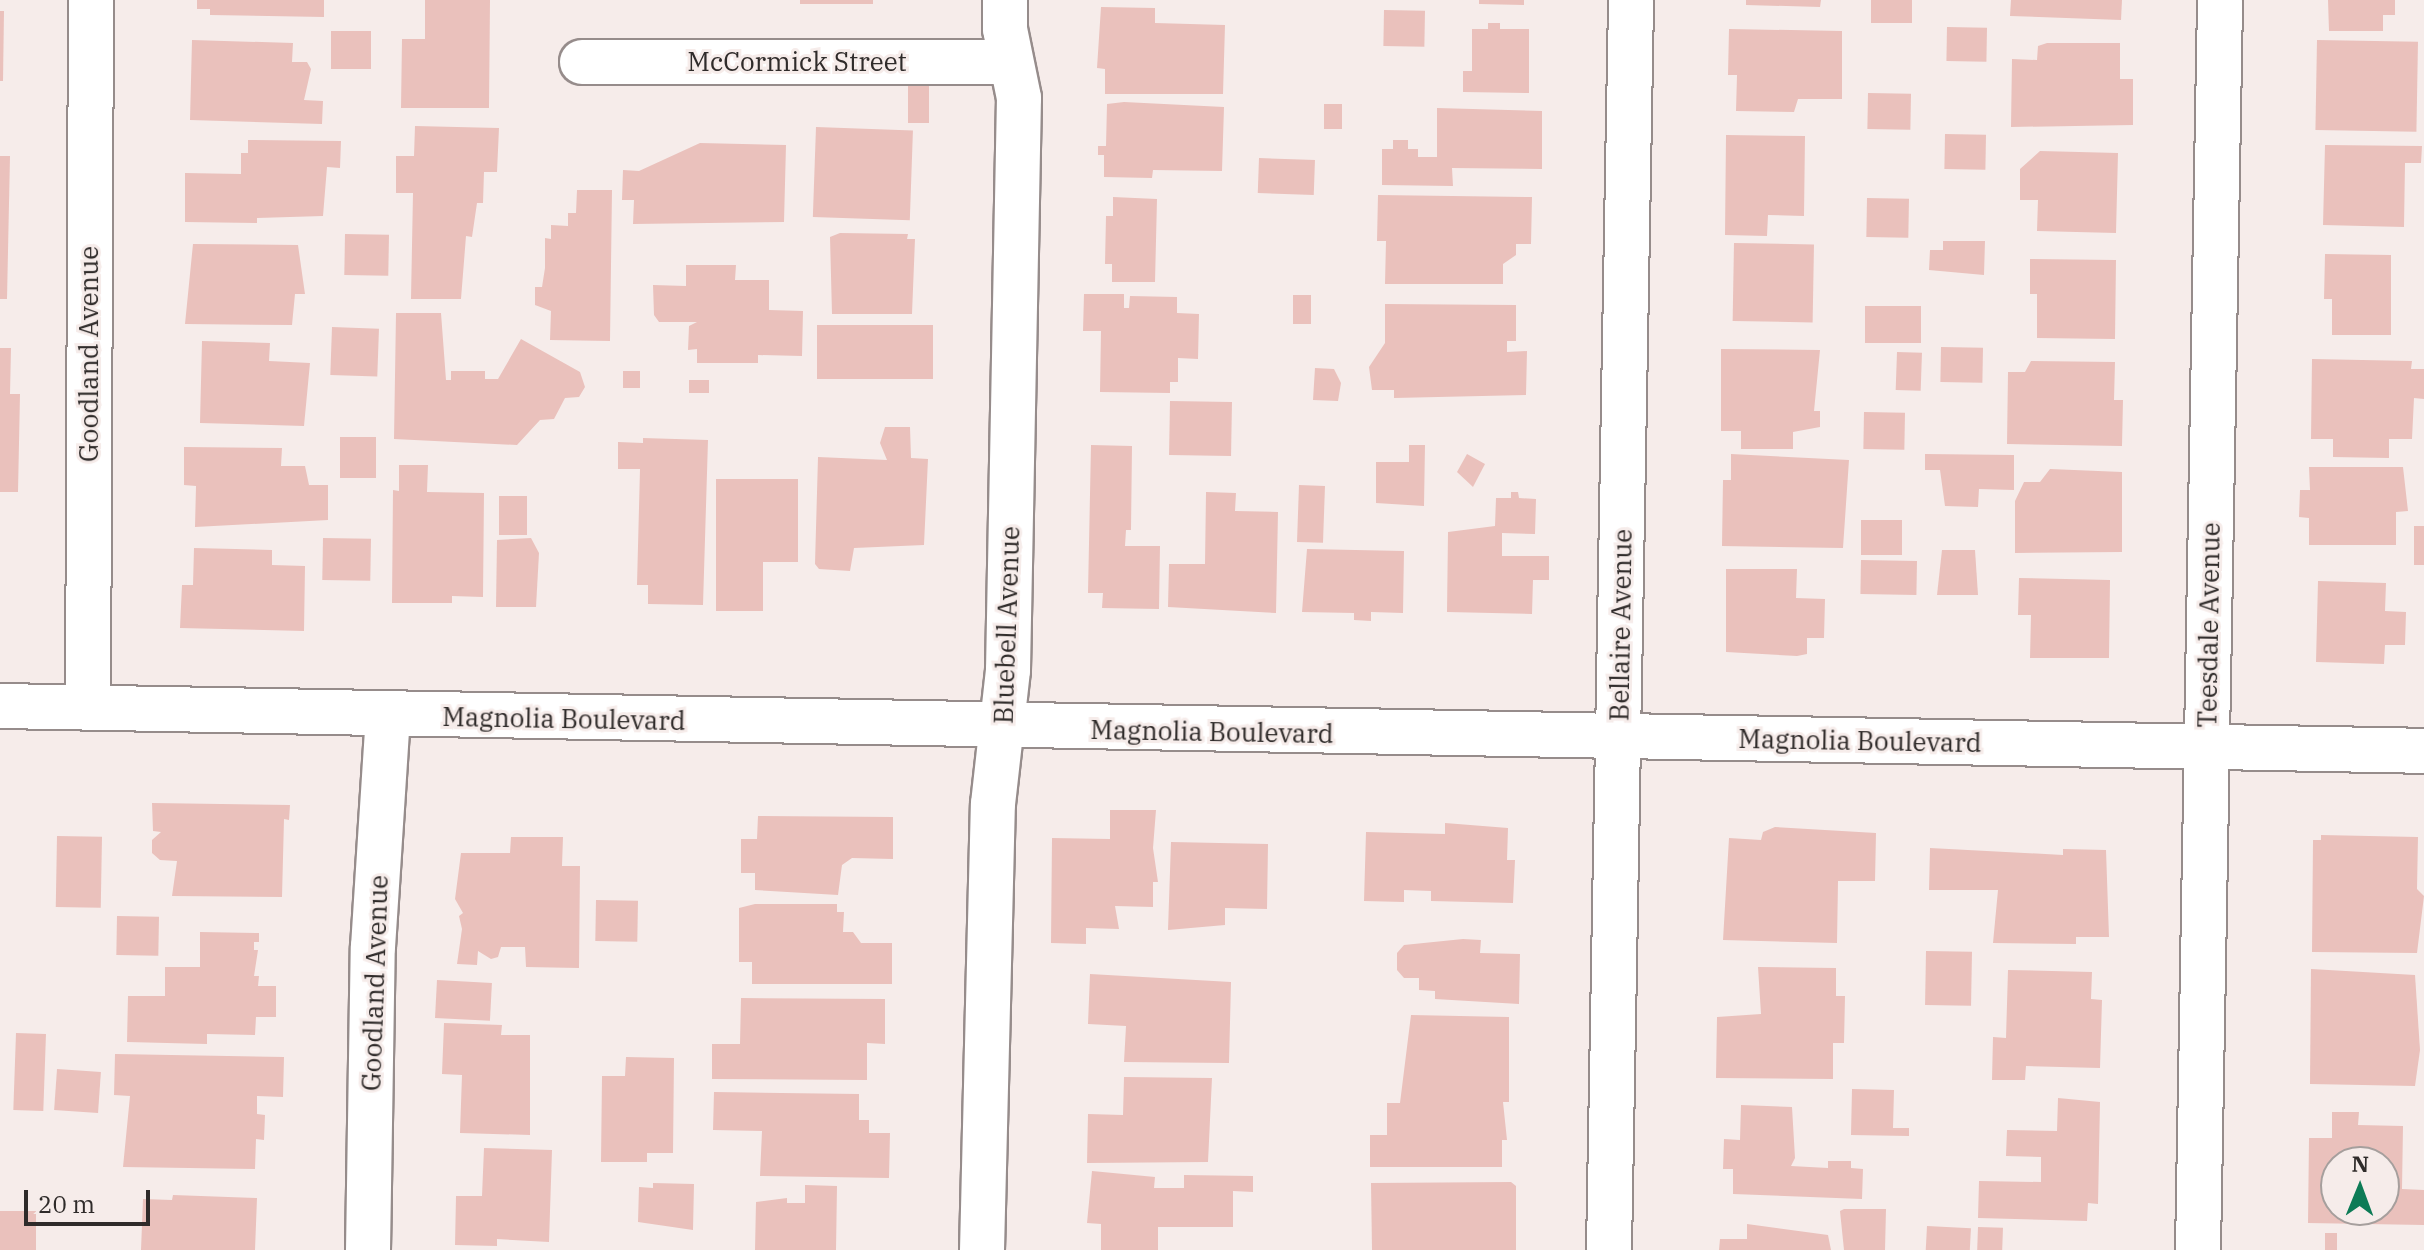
<!DOCTYPE html>
<html>
<head>
<meta charset="utf-8">
<style>
	body { margin:0 }
	#map { position:relative; width:2424px; height:1250px; overflow:hidden; background:#f6ecea; font-family:"IBM Plex Serif",serif }
	div>[style] { position:absolute }
	.building>* { inset:0; background:#eac1bc; transform-origin:0 0 }
	.roads { filter:drop-shadow(2px 0 #968c8b) drop-shadow(-2px 0 #968c8b) drop-shadow(0 2px #968c8b) drop-shadow(0 -2px #968c8b) }
	.street>* { height:44px; margin:-22px; padding:0 22px; transform-origin:22px; border-radius:22px; background:#fff }
	.secondary>* { height:44px; margin:-22px; padding:0 22px; transform-origin:22px; border-radius:22px; background:#fff }
	span { translate:-50% -50%; white-space:nowrap; text-align:center; line-height:1.15; -webkit-text-stroke:6px #f6ecea; paint-order:stroke }
	.street-label { font-size:26px; color:#2f2b2a }
	.north { position:absolute; left:2320px; top:1146px; width:80px; height:80px; box-sizing:border-box; background:#f6ecea; border:2px solid #a69f9d; border-radius:50%; rotate:1deg; font-size:22px; font-weight:700; line-height:32px; text-align:center; color:#2f2b2a }
	.north::after { content:''; display:block; margin:auto; width:28px; height:36px; background:#0d7b56; clip-path:polygon(50% 0,100% 100%,50% 72%,0 100%) }
	.scale { position:absolute; left:24px; top:1190px; width:126px; height:36px; box-sizing:border-box; border:4px solid #2f2b2a; border-top:0; padding-left:10px; font-size:24px; line-height:28px; white-space:nowrap; color:#2f2b2a; -webkit-text-stroke:6px #f6ecea; paint-order:stroke }
</style>
</head>
<body>
<div id="map">
	<div class="building">
		<i style="clip-path:polygon(197px 0,324px 0,324px 17px,210px 15px,210px 9px,197px 9px)"></i>
		<i style="clip-path:polygon(425px 0,490px 0,489px 108px,401px 108px,402px 39px,425px 39px)"></i>
		<i style="left:800px;top:0;width:73px;height:4px"></i>
		<i style="clip-path:polygon(1479px 0,1524px 0,1524px 5px,1479px 4px)"></i>
		<i style="clip-path:polygon(1746px 0,1821px 0,1820px 7px,1746px 5px)"></i>
		<i style="left:1871px;top:0;width:41px;height:23px"></i>
		<i style="clip-path:polygon(2011px 0,2122px 0,2121px 20px,2010px 16px)"></i>
		<i style="clip-path:polygon(2328px 0,2395px 0,2395px 15px,2383px 15px,2383px 31px,2329px 31px)"></i>
		<i style="clip-path:polygon(1101px 7px,1155px 8px,1155px 23px,1225px 25px,1223px 94px,1105px 94px,1105px 69px,1097px 68px)"></i>
		<i style="left:1384px;top:10px;width:41px;height:36px;rotate:1deg"></i>
		<i style="clip-path:polygon(0 11px,4px 11px,3px 81px,0 81px)"></i>
		<i style="clip-path:polygon(1488px 23px,1500px 23px,1500px 29px,1529px 29px,1529px 93px,1463px 92px,1463px 71px,1472px 71px,1472px 29px,1488px 29px)"></i>
		<i style="left:1947px;top:27px;width:40px;height:34px;rotate:1deg"></i>
		<i style="clip-path:polygon(1729px 29px,1842px 31px,1842px 99px,1798px 99px,1794px 112px,1736px 111px,1737px 75px,1728px 75px)"></i>
		<i style="left:331px;top:31px;width:40px;height:38px"></i>
		<i style="clip-path:polygon(192px 40px,293px 43px,292px 62px,307px 62px,311px 69px,304px 100px,323px 101px,322px 124px,190px 120px)"></i>
		<i style="left:2317px;top:40px;width:101px;height:90px;rotate:1deg"></i>
		<i style="clip-path:polygon(2047px 43px,2120px 43px,2120px 79px,2133px 79px,2133px 125px,2011px 127px,2012px 59px,2037px 60px,2038px 46px)"></i>
		<i style="left:908px;top:85px;width:21px;height:38px"></i>
		<i style="left:1868px;top:93px;width:43px;height:36px;rotate:1deg"></i>
		<i style="clip-path:polygon(1124px 102px,1224px 107px,1222px 171px,1153px 170px,1152px 178px,1104px 177px,1104px 155px,1098px 155px,1098px 146px,1106px 146px,1107px 104px)"></i>
		<i style="left:1324px;top:104px;width:18px;height:25px"></i>
		<i style="clip-path:polygon(1437px 108px,1542px 111px,1542px 169px,1452px 168px,1453px 186px,1382px 185px,1382px 149px,1393px 149px,1393px 140px,1408px 140px,1408px 149px,1418px 149px,1418px 157px,1437px 157px)"></i>
		<i style="clip-path:polygon(415px 126px,499px 128px,497px 172px,484px 172px,483px 203px,477px 203px,472px 237px,466px 236px,461px 299px,411px 299px,413px 193px,396px 193px,396px 156px,414px 156px)"></i>
		<i style="left:816px;top:127px;width:97px;height:90px;rotate:2deg"></i>
		<i style="left:1945px;top:134px;width:41px;height:35px;rotate:1deg"></i>
		<i style="clip-path:polygon(1726px 135px,1805px 136px,1804px 216px,1768px 215px,1767px 236px,1725px 235px)"></i>
		<i style="clip-path:polygon(248px 140px,341px 141px,340px 168px,327px 167px,323px 216px,257px 218px,257px 223px,185px 222px,185px 173px,241px 174px,241px 153px,248px 153px)"></i>
		<i style="clip-path:polygon(700px 143px,786px 145px,784px 222px,633px 224px,634px 200px,622px 200px,623px 170px,639px 171px)"></i>
		<i style="clip-path:polygon(2325px 145px,2422px 146px,2421px 163px,2405px 163px,2404px 227px,2323px 225px)"></i>
		<i style="clip-path:polygon(2040px 151px,2118px 153px,2116px 233px,2037px 231px,2038px 200px,2020px 200px,2020px 169px)"></i>
		<i style="clip-path:polygon(0 156px,10px 156px,7px 299px,0 299px)"></i>
		<i style="left:1259px;top:158px;width:56px;height:35px;rotate:2deg"></i>
		<i style="clip-path:polygon(577px 190px,612px 190px,610px 341px,550px 340px,551px 311px,535px 305px,535px 287px,542px 287px,545px 268px,545px 238px,551px 239px,551px 225px,568px 226px,568px 213px,576px 213px)"></i>
		<i style="clip-path:polygon(1378px 195px,1532px 197px,1531px 244px,1516px 244px,1516px 255px,1503px 264px,1503px 284px,1385px 284px,1386px 241px,1377px 241px)"></i>
		<i style="clip-path:polygon(1113px 197px,1157px 199px,1155px 282px,1112px 282px,1112px 264px,1105px 264px,1106px 216px,1113px 216px)"></i>
		<i style="left:1867px;top:198px;width:42px;height:39px;rotate:1deg"></i>
		<i style="clip-path:polygon(840px 233px,908px 234px,907px 239px,915px 239px,912px 314px,832px 314px,830px 237px)"></i>
		<i style="left:345px;top:234px;width:44px;height:41px;rotate:1deg"></i>
		<i style="clip-path:polygon(1943px 241px,1985px 241px,1984px 275px,1929px 270px,1930px 250px,1943px 250px)"></i>
		<i style="left:1734px;top:243px;width:80px;height:78px;rotate:1deg"></i>
		<i style="clip-path:polygon(193px 244px,298px 245px,305px 294px,295px 294px,292px 325px,185px 324px)"></i>
		<i style="clip-path:polygon(2325px 254px,2391px 255px,2391px 335px,2332px 335px,2332px 299px,2324px 299px)"></i>
		<i style="clip-path:polygon(2030px 259px,2116px 260px,2115px 339px,2037px 338px,2037px 294px,2030px 294px)"></i>
		<i style="clip-path:polygon(686px 265px,736px 265px,735px 280px,769px 280px,769px 310px,803px 311px,802px 356px,758px 355px,758px 363px,697px 363px,697px 349px,688px 350px,689px 326px,697px 322px,659px 322px,654px 315px,653px 285px,686px 286px)"></i>
		<i style="clip-path:polygon(1084px 294px,1124px 294px,1124px 308px,1129px 308px,1130px 296px,1177px 297px,1177px 313px,1199px 314px,1198px 359px,1178px 358px,1178px 382px,1170px 382px,1170px 393px,1100px 392px,1101px 331px,1083px 331px)"></i>
		<i style="left:1293px;top:295px;width:18px;height:29px"></i>
		<i style="clip-path:polygon(1385px 304px,1516px 305px,1516px 341px,1507px 341px,1507px 352px,1527px 351px,1526px 395px,1394px 398px,1394px 390px,1372px 390px,1369px 367px,1385px 343px)"></i>
		<i style="left:1865px;top:306px;width:56px;height:37px"></i>
		<i style="clip-path:polygon(396px 313px,441px 313px,446px 380px,451px 380px,451px 371px,485px 371px,485px 379px,498px 379px,521px 339px,580px 372px,585px 387px,579px 397px,565px 398px,554px 419px,540px 420px,517px 445px,394px 439px)"></i>
		<i style="left:817px;top:325px;width:116px;height:54px"></i>
		<i style="left:332px;top:327px;width:47px;height:48px;rotate:2deg"></i>
		<i style="clip-path:polygon(202px 341px,270px 343px,269px 361px,310px 363px,304px 426px,200px 423px)"></i>
		<i style="left:1941px;top:347px;width:42px;height:35px;rotate:1deg"></i>
		<i style="clip-path:polygon(0 348px,11px 348px,10px 394px,20px 394px,18px 492px,0 492px)"></i>
		<i style="clip-path:polygon(1721px 349px,1820px 350px,1814px 411px,1820px 411px,1820px 427px,1793px 432px,1793px 449px,1741px 449px,1741px 431px,1721px 431px)"></i>
		<i style="left:1897px;top:352px;width:25px;height:38px;rotate:2deg"></i>
		<i style="clip-path:polygon(2312px 359px,2412px 361px,2411px 369px,2424px 369px,2424px 399px,2414px 398px,2412px 439px,2389px 439px,2389px 458px,2333px 457px,2333px 439px,2311px 439px)"></i>
		<i style="clip-path:polygon(2031px 361px,2115px 362px,2114px 400px,2123px 400px,2122px 446px,2007px 444px,2008px 372px,2025px 372px)"></i>
		<i style="clip-path:polygon(1315px 368px,1334px 369px,1341px 383px,1338px 401px,1313px 400px)"></i>
		<i style="left:623px;top:371px;width:17px;height:17px"></i>
		<i style="left:689px;top:380px;width:20px;height:13px"></i>
		<i style="left:1170px;top:401px;width:62px;height:54px;rotate:1deg"></i>
		<i style="left:1864px;top:412px;width:41px;height:37px;rotate:1deg"></i>
		<i style="clip-path:polygon(885px 427px,910px 427px,911px 458px,928px 459px,924px 545px,854px 548px,850px 571px,819px 569px,815px 564px,818px 457px,887px 460px,880px 443px)"></i>
		<i style="left:376px;top:437px;width:41px;height:36px;rotate:90deg"></i>
		<i style="clip-path:polygon(643px 438px,708px 440px,703px 605px,648px 604px,648px 585px,637px 585px,640px 469px,618px 469px,618px 442px,643px 443px)"></i>
		<i style="clip-path:polygon(1091px 445px,1132px 446px,1131px 530px,1126px 530px,1125px 546px,1160px 546px,1159px 609px,1102px 608px,1103px 593px,1088px 593px)"></i>
		<i style="clip-path:polygon(1409px 445px,1425px 445px,1424px 506px,1376px 503px,1376px 462px,1409px 462px)"></i>
		<i style="clip-path:polygon(184px 447px,282px 448px,281px 466px,305px 466px,309px 485px,328px 485px,328px 520px,195px 527px,196px 486px,184px 485px)"></i>
		<i style="clip-path:polygon(1467px 454px,1485px 464px,1473px 487px,1457px 472px)"></i>
		<i style="clip-path:polygon(1731px 454px,1849px 460px,1843px 548px,1722px 546px,1723px 480px,1731px 480px)"></i>
		<i style="clip-path:polygon(1925px 454px,2014px 455px,2014px 490px,1979px 489px,1978px 507px,1945px 506px,1940px 470px,1925px 470px)"></i>
		<i style="clip-path:polygon(399px 465px,428px 465px,427px 492px,484px 493px,483px 597px,452px 596px,452px 603px,392px 603px,393px 490px,399px 491px)"></i>
		<i style="clip-path:polygon(2309px 467px,2403px 467px,2408px 511px,2396px 512px,2396px 545px,2309px 545px,2309px 518px,2299px 517px,2300px 490px,2310px 490px)"></i>
		<i style="clip-path:polygon(2050px 469px,2122px 472px,2122px 552px,2015px 553px,2015px 501px,2024px 482px,2040px 482px)"></i>
		<i style="clip-path:polygon(716px 479px,798px 479px,798px 562px,763px 562px,763px 611px,716px 611px)"></i>
		<i style="left:1299px;top:485px;width:26px;height:57px;rotate:2deg"></i>
		<i style="clip-path:polygon(1206px 492px,1236px 493px,1235px 511px,1278px 512px,1276px 613px,1168px 607px,1169px 564px,1205px 564px)"></i>
		<i style="clip-path:polygon(1511px 492px,1518px 492px,1519px 498px,1536px 499px,1535px 534px,1502px 533px,1502px 556px,1549px 556px,1549px 580px,1533px 580px,1532px 614px,1447px 612px,1448px 532px,1495px 526px,1496px 498px,1511px 498px)"></i>
		<i style="left:499px;top:496px;width:28px;height:39px"></i>
		<i style="left:1861px;top:520px;width:41px;height:35px"></i>
		<i style="left:2414px;top:526px;width:10px;height:39px"></i>
		<i style="left:323px;top:538px;width:48px;height:42px;rotate:1deg"></i>
		<i style="clip-path:polygon(531px 538px,539px 553px,536px 607px,496px 607px,497px 540px)"></i>
		<i style="clip-path:polygon(194px 548px,272px 550px,272px 565px,305px 566px,304px 631px,180px 628px,182px 585px,193px 585px)"></i>
		<i style="clip-path:polygon(1307px 549px,1404px 551px,1403px 613px,1371px 612px,1371px 621px,1354px 620px,1354px 613px,1302px 612px)"></i>
		<i style="clip-path:polygon(1942px 550px,1975px 550px,1978px 595px,1937px 595px)"></i>
		<i style="left:1861px;top:560px;width:56px;height:34px;rotate:1deg"></i>
		<i style="clip-path:polygon(1726px 569px,1797px 569px,1796px 598px,1825px 599px,1824px 638px,1807px 638px,1807px 654px,1797px 656px,1726px 652px)"></i>
		<i style="clip-path:polygon(2019px 578px,2110px 580px,2109px 658px,2030px 658px,2031px 615px,2018px 615px)"></i>
		<i style="clip-path:polygon(2318px 581px,2386px 583px,2385px 611px,2406px 612px,2405px 645px,2385px 645px,2384px 664px,2316px 662px)"></i>
		<i style="clip-path:polygon(152px 803px,290px 805px,289px 820px,284px 819px,282px 897px,172px 896px,177px 861px,160px 860px,152px 853px,152px 840px,161px 832px,153px 831px)"></i>
		<i style="clip-path:polygon(1110px 810px,1156px 810px,1153px 848px,1158px 882px,1153px 882px,1153px 907px,1115px 906px,1119px 929px,1086px 928px,1086px 944px,1051px 943px,1052px 838px,1110px 839px)"></i>
		<i style="clip-path:polygon(758px 816px,893px 817px,893px 859px,852px 858px,842px 865px,838px 895px,755px 890px,755px 873px,741px 873px,741px 839px,757px 839px)"></i>
		<i style="clip-path:polygon(1445px 823px,1508px 828px,1507px 860px,1515px 860px,1513px 903px,1431px 901px,1431px 891px,1404px 890px,1404px 902px,1364px 901px,1366px 832px,1445px 834px)"></i>
		<i style="clip-path:polygon(1775px 827px,1876px 833px,1875px 881px,1838px 881px,1837px 943px,1723px 940px,1729px 838px,1761px 840px,1763px 832px)"></i>
		<i style="clip-path:polygon(2321px 835px,2418px 837px,2417px 889px,2424px 896px,2417px 953px,2312px 952px,2313px 840px,2321px 840px)"></i>
		<i style="left:57px;top:836px;width:45px;height:71px;rotate:1deg"></i>
		<i style="clip-path:polygon(511px 837px,563px 837px,562px 866px,580px 866px,579px 968px,526px 967px,525px 947px,501px 947px,498px 957px,491px 959px,478px 951px,477px 965px,457px 964px,462px 929px,459px 916px,463px 913px,455px 899px,461px 853px,510px 853px)"></i>
		<i style="clip-path:polygon(1171px 842px,1268px 844px,1267px 909px,1225px 908px,1225px 925px,1168px 930px)"></i>
		<i style="clip-path:polygon(1930px 848px,2063px 855px,2063px 849px,2106px 850px,2109px 937px,2076px 937px,2076px 944px,1993px 943px,1998px 890px,1929px 890px)"></i>
		<i style="left:596px;top:900px;width:42px;height:41px;rotate:1deg"></i>
		<i style="clip-path:polygon(755px 904px,837px 904px,837px 912px,844px 912px,843px 932px,853px 932px,861px 943px,892px 943px,892px 984px,752px 984px,752px 962px,739px 962px,739px 908px)"></i>
		<i style="left:117px;top:916px;width:42px;height:39px;rotate:1deg"></i>
		<i style="clip-path:polygon(200px 932px,259px 933px,259px 942px,254px 942px,254px 950px,258px 950px,254px 976px,259px 976px,258px 986px,276px 986px,276px 1017px,256px 1017px,255px 1035px,207px 1034px,207px 1044px,127px 1042px,128px 996px,165px 996px,165px 967px,200px 967px)"></i>
		<i style="clip-path:polygon(1463px 939px,1481px 940px,1480px 953px,1520px 954px,1519px 1004px,1435px 999px,1435px 991px,1419px 990px,1419px 978px,1404px 978px,1397px 970px,1397px 953px,1404px 945px)"></i>
		<i style="left:1926px;top:951px;width:46px;height:54px;rotate:1deg"></i>
		<i style="clip-path:polygon(1758px 967px,1836px 968px,1836px 996px,1845px 996px,1844px 1043px,1833px 1043px,1833px 1079px,1716px 1078px,1717px 1017px,1761px 1014px)"></i>
		<i style="clip-path:polygon(2311px 969px,2415px 975px,2420px 1050px,2415px 1086px,2310px 1084px)"></i>
		<i style="clip-path:polygon(2008px 970px,2092px 972px,2091px 999px,2102px 1000px,2100px 1068px,2026px 1066px,2025px 1080px,1992px 1080px,1993px 1037px,2006px 1038px)"></i>
		<i style="clip-path:polygon(1090px 974px,1231px 982px,1229px 1063px,1124px 1062px,1126px 1026px,1088px 1024px)"></i>
		<i style="left:437px;top:980px;width:55px;height:38px;rotate:3deg"></i>
		<i style="clip-path:polygon(741px 998px,885px 999px,885px 1044px,867px 1043px,867px 1080px,712px 1079px,712px 1044px,740px 1044px)"></i>
		<i style="clip-path:polygon(1411px 1015px,1509px 1017px,1509px 1102px,1503px 1102px,1507px 1140px,1502px 1140px,1502px 1167px,1370px 1167px,1370px 1135px,1387px 1135px,1387px 1103px,1400px 1103px)"></i>
		<i style="clip-path:polygon(444px 1023px,502px 1025px,501px 1035px,530px 1035px,530px 1135px,460px 1133px,462px 1075px,442px 1074px)"></i>
		<i style="left:16px;top:1033px;width:30px;height:77px;rotate:2deg"></i>
		<i style="clip-path:polygon(115px 1054px,284px 1057px,283px 1097px,257px 1096px,257px 1114px,265px 1115px,264px 1140px,256px 1139px,255px 1169px,123px 1167px,130px 1096px,114px 1095px)"></i>
		<i style="clip-path:polygon(626px 1057px,674px 1058px,673px 1153px,647px 1153px,647px 1162px,601px 1162px,602px 1076px,625px 1076px)"></i>
		<i style="left:57px;top:1069px;width:44px;height:41px;rotate:4deg"></i>
		<i style="clip-path:polygon(1124px 1077px,1212px 1078px,1208px 1162px,1087px 1163px,1088px 1114px,1123px 1115px)"></i>
		<i style="clip-path:polygon(1852px 1089px,1894px 1090px,1893px 1128px,1909px 1128px,1909px 1136px,1851px 1135px)"></i>
		<i style="clip-path:polygon(714px 1092px,859px 1094px,859px 1120px,869px 1120px,869px 1133px,890px 1133px,889px 1178px,760px 1176px,762px 1131px,713px 1130px)"></i>
		<i style="clip-path:polygon(2058px 1098px,2100px 1102px,2098px 1204px,2088px 1203px,2087px 1221px,1978px 1218px,1979px 1181px,2041px 1182px,2041px 1157px,2006px 1156px,2007px 1130px,2057px 1131px)"></i>
		<i style="clip-path:polygon(1741px 1105px,1792px 1107px,1795px 1158px,1791px 1166px,1828px 1168px,1828px 1161px,1851px 1161px,1851px 1168px,1863px 1169px,1862px 1199px,1733px 1194px,1733px 1169px,1723px 1169px,1724px 1139px,1740px 1140px)"></i>
		<i style="clip-path:polygon(evenodd,2332px 1112px,2359px 1112px,2358px 1125px,2403px 1126px,2402px 1189px,2424px 1190px,2424px 1225px,2308px 1223px,2309px 1138px,2332px 1138px,2332px 1112px,2336px 1162px,2384px 1162px,2384px 1210px,2336px 1210px,2336px 1162px)"></i>
		<i style="clip-path:polygon(484px 1148px,552px 1150px,549px 1242px,497px 1239px,497px 1246px,455px 1245px,456px 1196px,482px 1196px)"></i>
		<i style="clip-path:polygon(1092px 1171px,1155px 1177px,1154px 1188px,1184px 1188px,1184px 1175px,1253px 1176px,1253px 1192px,1233px 1191px,1233px 1227px,1158px 1227px,1158px 1250px,1101px 1250px,1101px 1224px,1087px 1223px)"></i>
		<i style="clip-path:polygon(1511px 1182px,1516px 1186px,1516px 1250px,1372px 1250px,1371px 1183px)"></i>
		<i style="clip-path:polygon(653px 1183px,694px 1184px,693px 1230px,638px 1222px,639px 1187px,653px 1188px)"></i>
		<i style="clip-path:polygon(805px 1185px,837px 1186px,836px 1250px,755px 1250px,756px 1202px,787px 1198px,787px 1203px,805px 1203px)"></i>
		<i style="clip-path:polygon(173px 1195px,257px 1198px,255px 1250px,141px 1250px,143px 1199px,172px 1200px)"></i>
		<i style="clip-path:polygon(1844px 1209px,1886px 1209px,1885px 1250px,1844px 1250px,1840px 1211px)"></i>
		<i style="left:0;top:1211px;width:36px;height:39px"></i>
		<i style="clip-path:polygon(1747px 1224px,1828px 1235px,1831px 1250px,1719px 1250px,1720px 1239px,1747px 1239px)"></i>
		<i style="left:1927px;top:1226px;width:44px;height:24px;rotate:3deg"></i>
		<i style="left:1978px;top:1227px;width:25px;height:23px;rotate:2deg"></i>
		<i style="left:2325px;top:1233px;width:12px;height:17px"></i>
	</div>
	<div class="roads">
		<div class="street">
			<i style="left:582px;top:62px;width:429px"></i>
			<i style="left:88px;top:708px;width:708px;rotate:-89.76deg"></i>
			<i style="left:368px;top:1250px;width:303px;rotate:-89.1deg"></i>
			<i style="left:373px;top:947px;width:231px;rotate:-86.3deg"></i>
			<i style="left:982px;top:1250px;width:446px;rotate:-88.6deg"></i>
			<i style="left:993px;top:804px;width:135px;rotate:-83.6deg"></i>
			<i style="left:1008px;top:670px;width:572px;rotate:-88.9deg"></i>
			<i style="left:1019px;top:98px;width:70px;rotate:-101.5deg"></i>
			<i style="left:1005px;top:29px;width:29px;rotate:-90deg"></i>
			<i style="left:2198px;top:1250px;width:1250px;rotate:-88.99deg"></i>
		</div>
		<div class="secondary">
			<i style="left:0;top:706px;width:2424px;rotate:1.06deg"></i>
			<i style="left:1609px;top:1250px;width:1250px;rotate:-88.99deg"></i>
		</div>
	</div>
	<div class="street-label">
		<span style="left:797px;top:62px">McCormick Street</span>
		<span style="left:89px;top:354px;rotate:-90deg">Goodland Avenue</span>
		<span style="left:1007px;top:625px;rotate:-88deg">Bluebell Avenue</span>
		<span style="left:1621px;top:625px;rotate:-89deg">Bellaire Avenue</span>
		<span style="left:2209px;top:625px;rotate:-89deg">Teesdale Avenue</span>
		<span style="left:564px;top:719px;rotate:1deg">Magnolia Boulevard</span>
		<span style="left:1212px;top:732px;rotate:1deg">Magnolia Boulevard</span>
		<span style="left:1860px;top:741px;rotate:1deg">Magnolia Boulevard</span>
		<span style="left:375px;top:983px;rotate:-88deg">Goodland Avenue</span>
	</div>
	<div class="north">N</div>
	<div class="scale">20 m</div>
</div>
</body>
</html>
